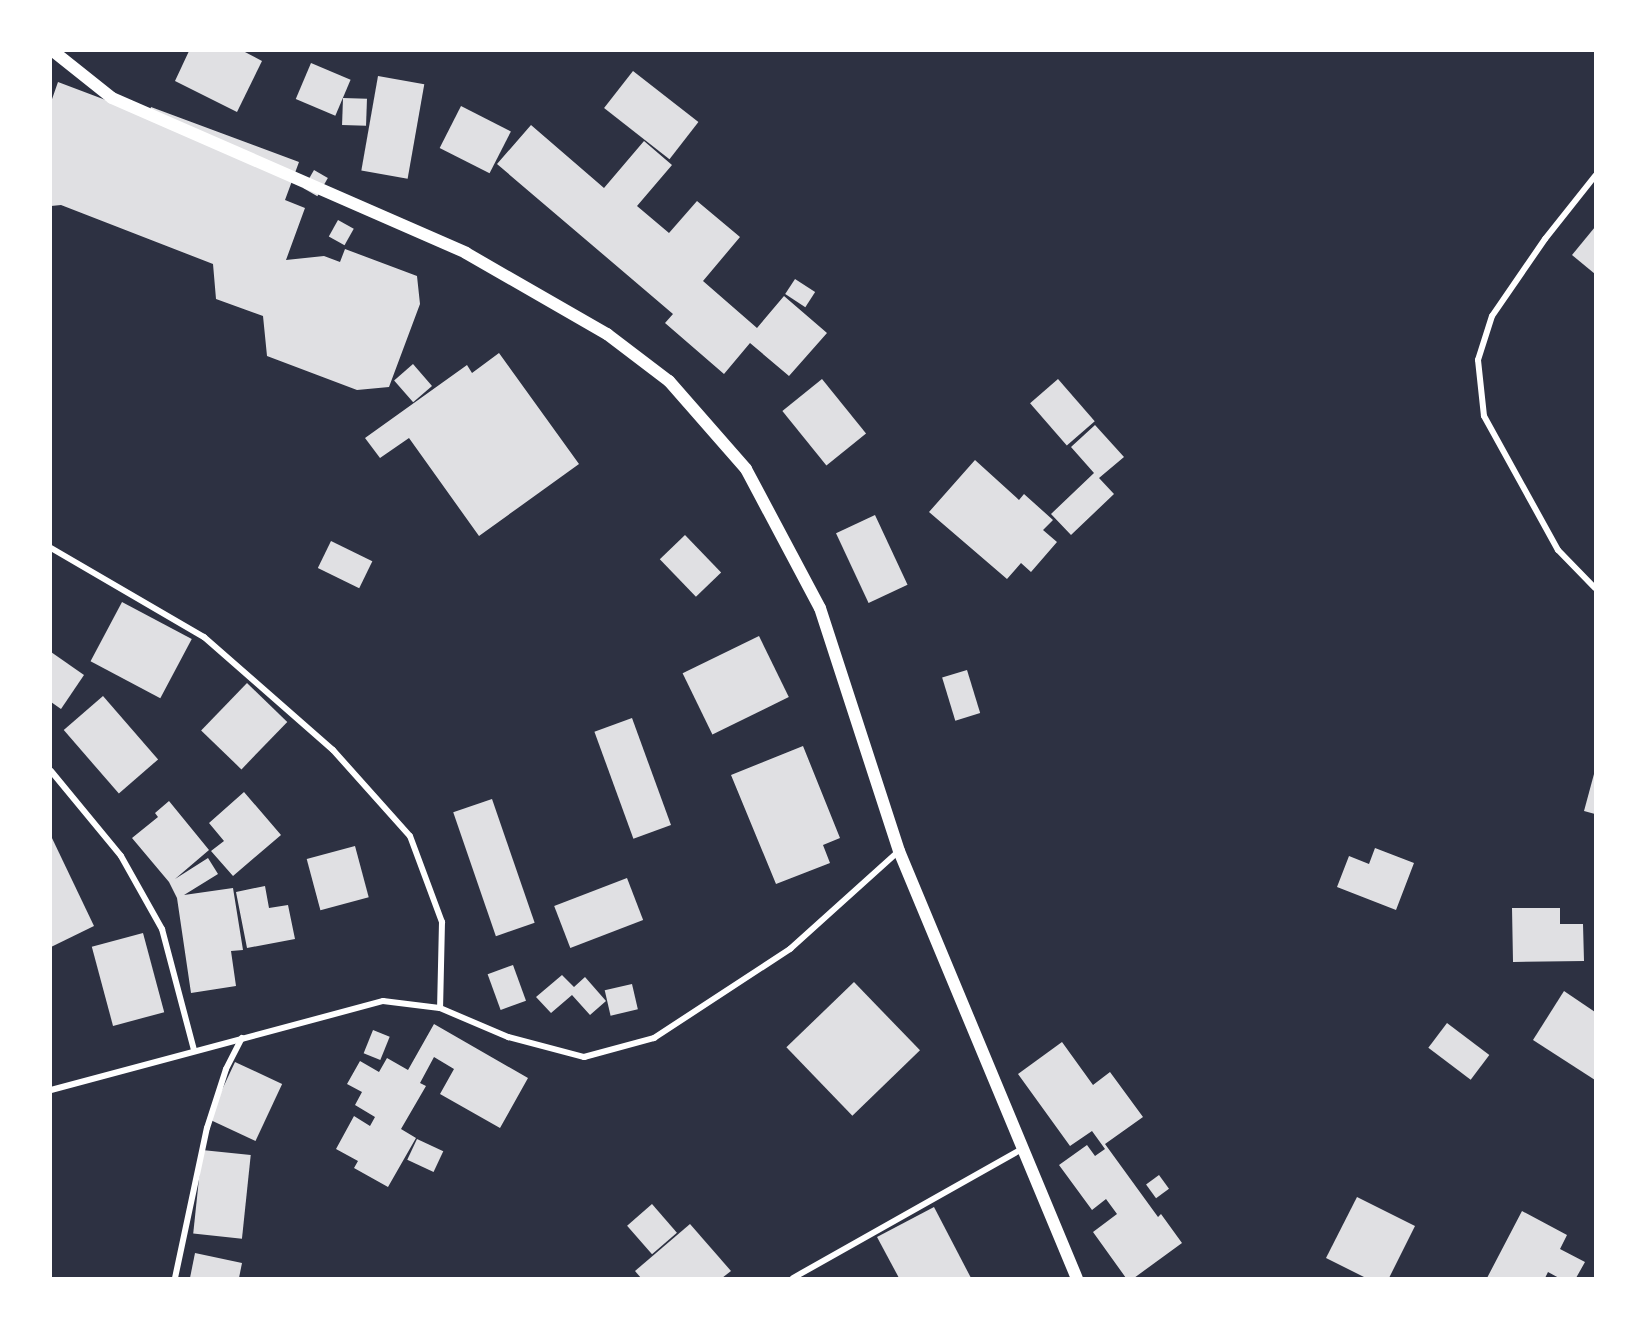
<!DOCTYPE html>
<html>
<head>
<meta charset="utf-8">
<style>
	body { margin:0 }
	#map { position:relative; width:1646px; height:1329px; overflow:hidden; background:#2d3142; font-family:"Varela Round",sans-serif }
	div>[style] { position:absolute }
	.building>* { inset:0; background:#e0e0e3; transform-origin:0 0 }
	.minor>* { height:6px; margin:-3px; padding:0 3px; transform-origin:3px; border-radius:3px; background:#fff }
	.secondary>* { height:12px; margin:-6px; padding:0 6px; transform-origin:6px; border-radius:6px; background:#fff }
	span { translate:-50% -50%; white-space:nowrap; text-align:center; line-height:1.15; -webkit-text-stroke:4.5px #fff; paint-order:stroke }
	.frame { position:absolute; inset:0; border:52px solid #fff; pointer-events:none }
</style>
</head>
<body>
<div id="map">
	<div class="building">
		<i style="clip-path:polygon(189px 51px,243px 51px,262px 61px,237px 112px,175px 81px)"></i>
		<i style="left:311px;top:63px;width:43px;height:39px;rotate:23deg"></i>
		<i style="left:633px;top:71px;width:83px;height:47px;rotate:38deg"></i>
		<i style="left:378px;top:76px;width:47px;height:96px;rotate:10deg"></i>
		<i style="clip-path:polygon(58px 82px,148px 116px,151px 107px,299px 162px,285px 200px,305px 208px,286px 260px,324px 256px,340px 262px,345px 249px,417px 276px,420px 304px,389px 387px,357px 390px,267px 356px,263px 316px,216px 299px,213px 264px,61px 205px,51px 206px,51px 102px)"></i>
		<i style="left:343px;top:98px;width:24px;height:27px;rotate:2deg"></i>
		<i style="left:461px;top:106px;width:56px;height:47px;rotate:27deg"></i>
		<i style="clip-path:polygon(531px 125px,604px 188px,644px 141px,672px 165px,637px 206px,669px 233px,697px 201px,740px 237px,703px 281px,757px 328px,784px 296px,827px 333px,789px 376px,750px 343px,724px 374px,665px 323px,673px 314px,497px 164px)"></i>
		<i style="left:314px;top:170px;width:16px;height:21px;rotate:30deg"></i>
		<i style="left:338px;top:220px;width:18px;height:19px;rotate:29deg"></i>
		<i style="clip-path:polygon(1595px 227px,1595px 274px,1572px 255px)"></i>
		<i style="left:795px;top:279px;width:24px;height:18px;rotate:33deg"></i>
		<i style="clip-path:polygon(499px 353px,579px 464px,479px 536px,409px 438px,380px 458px,365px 438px,467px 365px,472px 373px)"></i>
		<i style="left:413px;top:364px;width:29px;height:25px;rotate:49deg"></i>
		<i style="left:822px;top:379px;width:70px;height:51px;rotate:51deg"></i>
		<i style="left:1058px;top:379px;width:56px;height:37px;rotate:49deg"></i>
		<i style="clip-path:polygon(1095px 425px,1124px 457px,1099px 478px,1114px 494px,1071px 535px,1051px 514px,1094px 473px,1071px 447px)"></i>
		<i style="clip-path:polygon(975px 460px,1019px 500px,1024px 494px,1053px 520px,1043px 530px,1057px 542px,1031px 572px,1021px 563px,1007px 579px,929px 512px)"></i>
		<i style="left:875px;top:515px;width:77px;height:43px;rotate:65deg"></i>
		<i style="left:685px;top:535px;width:52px;height:35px;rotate:46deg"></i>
		<i style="left:331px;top:541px;width:46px;height:30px;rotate:26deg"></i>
		<i style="left:122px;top:602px;width:79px;height:67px;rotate:28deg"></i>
		<i style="left:759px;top:636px;width:68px;height:85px;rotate:64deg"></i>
		<i style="clip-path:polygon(51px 652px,84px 675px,61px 709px,51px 702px)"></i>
		<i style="left:967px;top:670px;width:45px;height:26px;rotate:73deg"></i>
		<i style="left:247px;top:683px;width:56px;height:66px;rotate:44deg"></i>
		<i style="left:103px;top:696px;width:84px;height:52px;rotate:49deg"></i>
		<i style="left:632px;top:718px;width:114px;height:40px;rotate:70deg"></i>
		<i style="clip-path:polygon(803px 746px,840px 838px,823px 845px,830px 863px,776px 884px,731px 775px)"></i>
		<i style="clip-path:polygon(1594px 774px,1595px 774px,1595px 814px,1584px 811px)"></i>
		<i style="clip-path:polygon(244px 792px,281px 835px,233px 876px,211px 851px,224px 841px,209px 823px)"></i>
		<i style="left:492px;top:799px;width:131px;height:41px;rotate:71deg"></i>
		<i style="clip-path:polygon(169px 801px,209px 850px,175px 879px,208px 858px,218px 874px,184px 895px,233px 888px,243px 950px,231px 951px,236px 986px,191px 993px,177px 898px,169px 882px,132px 838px,158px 817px,155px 813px)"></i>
		<i style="clip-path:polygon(51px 836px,94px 926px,51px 947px)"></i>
		<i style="left:355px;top:846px;width:53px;height:50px;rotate:75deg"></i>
		<i style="clip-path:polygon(1375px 848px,1414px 863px,1396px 910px,1337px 887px,1349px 856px,1369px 864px)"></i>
		<i style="left:627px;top:878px;width:45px;height:78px;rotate:69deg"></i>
		<i style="clip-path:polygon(265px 886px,269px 908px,288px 905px,295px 939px,247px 948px,236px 892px)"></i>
		<i style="clip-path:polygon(1512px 908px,1560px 908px,1560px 924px,1583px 924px,1584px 961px,1513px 962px)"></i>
		<i style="left:143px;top:933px;width:82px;height:53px;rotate:75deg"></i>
		<i style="left:513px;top:965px;width:38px;height:27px;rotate:70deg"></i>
		<i style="clip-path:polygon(562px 975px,574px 987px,585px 977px,606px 1001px,590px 1015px,572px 995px,551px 1013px,536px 997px)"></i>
		<i style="left:854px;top:982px;width:95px;height:94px;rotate:46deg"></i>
		<i style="left:632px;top:984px;width:26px;height:28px;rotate:77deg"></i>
		<i style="clip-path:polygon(1564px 991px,1595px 1012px,1595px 1080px,1533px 1040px)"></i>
		<i style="left:1447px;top:1023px;width:53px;height:31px;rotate:37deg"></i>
		<i style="clip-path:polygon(434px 1024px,528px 1078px,500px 1128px,440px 1094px,454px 1069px,434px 1057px,420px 1083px,426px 1086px,401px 1129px,416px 1138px,388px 1187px,354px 1168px,358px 1161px,336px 1149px,354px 1116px,370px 1126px,375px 1117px,355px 1105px,362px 1092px,347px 1084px,360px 1061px,379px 1072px,387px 1058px,408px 1070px)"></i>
		<i style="left:373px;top:1030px;width:18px;height:25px;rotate:22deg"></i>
		<i style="clip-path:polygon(1062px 1042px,1093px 1085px,1110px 1072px,1143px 1117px,1105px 1144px,1158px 1217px,1161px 1214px,1182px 1243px,1134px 1278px,1126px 1278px,1093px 1232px,1117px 1214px,1106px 1199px,1092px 1210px,1059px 1165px,1087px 1145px,1095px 1156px,1105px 1149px,1092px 1131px,1070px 1146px,1018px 1074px)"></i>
		<i style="left:235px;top:1062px;width:52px;height:63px;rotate:25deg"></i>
		<i style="left:417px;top:1139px;width:29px;height:23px;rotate:25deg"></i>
		<i style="left:202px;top:1150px;width:49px;height:84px;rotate:6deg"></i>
		<i style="left:1159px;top:1175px;width:17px;height:16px;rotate:54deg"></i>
		<i style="clip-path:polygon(1357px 1197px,1415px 1226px,1389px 1278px,1366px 1278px,1326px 1258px)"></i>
		<i style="left:652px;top:1204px;width:38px;height:33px;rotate:49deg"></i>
		<i style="clip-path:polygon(934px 1207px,971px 1278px,899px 1278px,877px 1237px)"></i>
		<i style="clip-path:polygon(1522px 1211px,1567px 1235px,1560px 1249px,1585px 1262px,1576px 1278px,1559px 1278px,1548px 1272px,1545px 1278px,1487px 1278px)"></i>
		<i style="clip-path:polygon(690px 1224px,731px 1271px,722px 1278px,641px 1278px,635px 1271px)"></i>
		<i style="clip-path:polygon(195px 1253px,242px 1263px,239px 1278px,190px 1278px)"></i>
	</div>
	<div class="minor">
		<i style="left:1595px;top:176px;width:80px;rotate:128.4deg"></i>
		<i style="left:1545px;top:239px;width:93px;rotate:124.5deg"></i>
		<i style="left:1492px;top:316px;width:46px;rotate:107.7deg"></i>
		<i style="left:1478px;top:360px;width:56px;rotate:83.9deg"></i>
		<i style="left:1484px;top:416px;width:153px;rotate:61.1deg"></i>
		<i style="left:1558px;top:550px;width:53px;rotate:45.8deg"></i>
		<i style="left:51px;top:548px;width:177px;rotate:30.2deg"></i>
		<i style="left:204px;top:637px;width:171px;rotate:41.2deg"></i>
		<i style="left:333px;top:750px;width:115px;rotate:48.2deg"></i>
		<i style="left:410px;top:836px;width:92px;rotate:69.6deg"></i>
		<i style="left:442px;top:922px;width:86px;rotate:91.3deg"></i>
		<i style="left:51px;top:771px;width:110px;rotate:50.5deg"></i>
		<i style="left:121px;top:856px;width:84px;rotate:60.7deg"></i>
		<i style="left:162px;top:929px;width:125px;rotate:75.2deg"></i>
		<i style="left:51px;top:1090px;width:344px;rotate:-15deg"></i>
		<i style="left:383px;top:1001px;width:57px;rotate:7deg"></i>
		<i style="left:440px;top:1008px;width:74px;rotate:23.1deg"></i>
		<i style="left:508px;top:1037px;width:79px;rotate:14.7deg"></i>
		<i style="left:584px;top:1057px;width:73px;rotate:-15.2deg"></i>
		<i style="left:654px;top:1038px;width:163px;rotate:-33.2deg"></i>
		<i style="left:790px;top:949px;width:147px;rotate:-42deg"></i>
		<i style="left:175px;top:1278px;width:153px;rotate:-78deg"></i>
		<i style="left:207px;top:1128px;width:62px;rotate:-72.1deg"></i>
		<i style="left:226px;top:1069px;width:35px;rotate:-63deg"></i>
		<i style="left:793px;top:1278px;width:265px;rotate:-29.4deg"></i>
	</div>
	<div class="secondary">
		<i style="left:53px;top:51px;width:75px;rotate:38.5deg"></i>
		<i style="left:112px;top:98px;width:386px;rotate:23.6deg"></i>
		<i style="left:466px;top:253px;width:163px;rotate:29.9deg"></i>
		<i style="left:607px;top:334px;width:78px;rotate:37.2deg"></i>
		<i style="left:669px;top:381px;width:117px;rotate:48.8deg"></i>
		<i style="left:746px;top:469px;width:157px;rotate:62deg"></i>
		<i style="left:820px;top:608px;width:256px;rotate:72deg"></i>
		<i style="left:899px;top:851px;width:463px;rotate:67.4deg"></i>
	</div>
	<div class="frame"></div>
</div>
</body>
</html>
